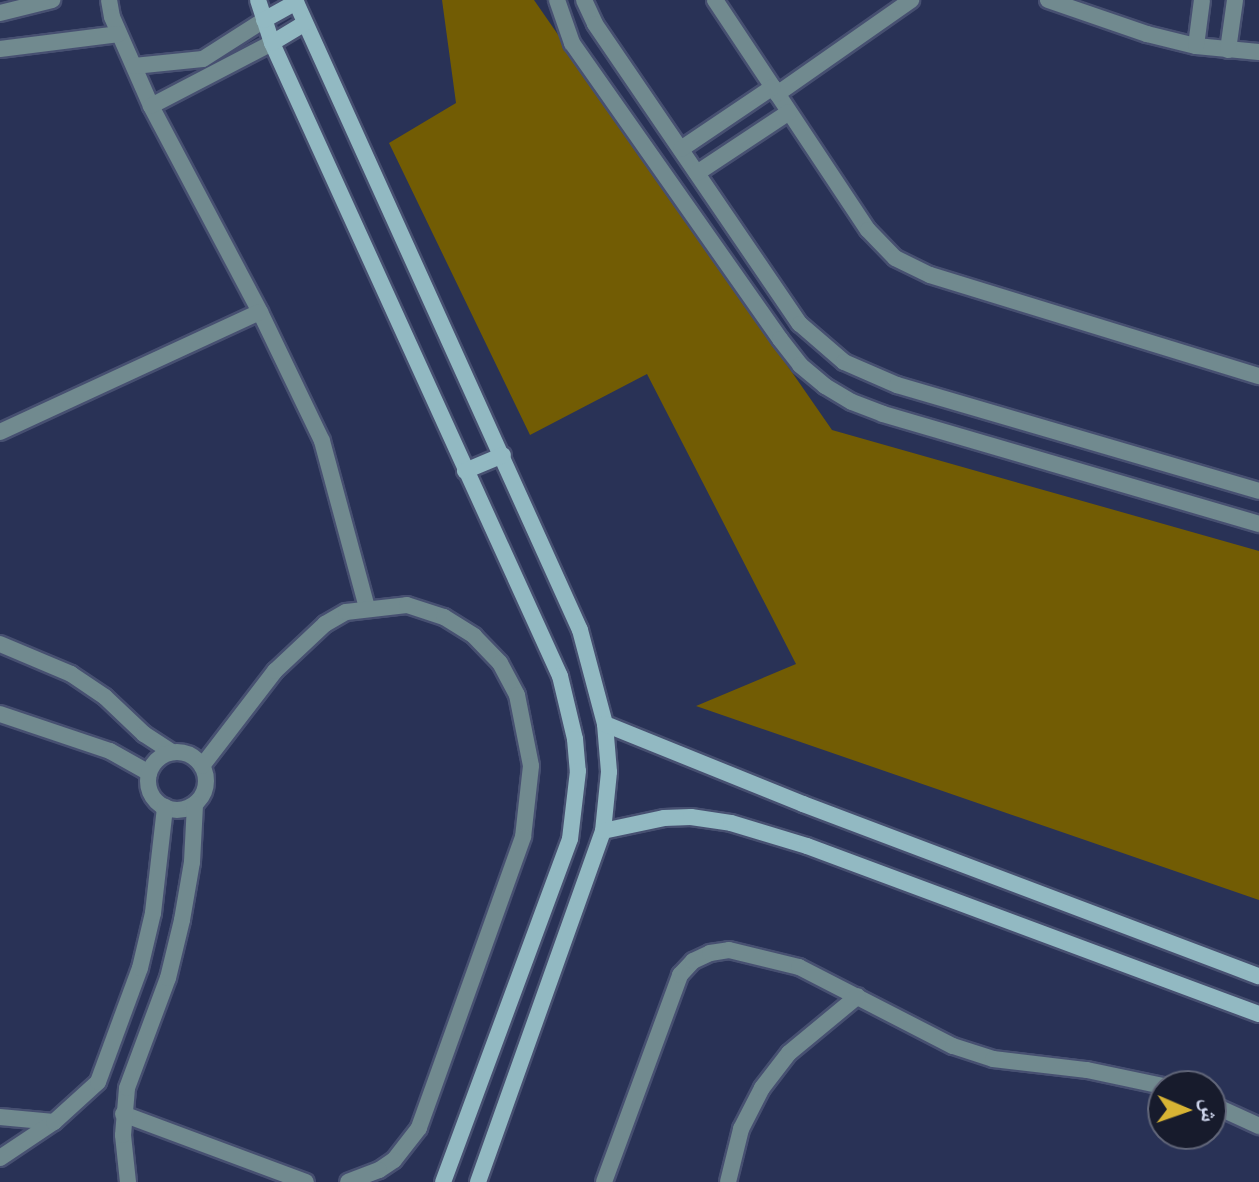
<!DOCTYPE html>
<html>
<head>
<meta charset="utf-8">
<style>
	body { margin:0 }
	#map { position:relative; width:1259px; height:1182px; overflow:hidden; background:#293256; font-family:Poppins,"Noto Naskh Arabic",sans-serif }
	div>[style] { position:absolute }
	.green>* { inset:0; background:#725c04 }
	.roads { filter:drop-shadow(2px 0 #475071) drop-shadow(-2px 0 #475071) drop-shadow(0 2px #475071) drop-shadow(0 -2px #475071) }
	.street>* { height:16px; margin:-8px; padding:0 8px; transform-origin:8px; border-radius:8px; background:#718a8f }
	.street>.ring { margin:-8px; padding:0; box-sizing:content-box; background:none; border:16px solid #718a8f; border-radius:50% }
	.secondary>* { height:16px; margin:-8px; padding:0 8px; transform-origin:8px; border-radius:8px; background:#92b9c2 }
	span { translate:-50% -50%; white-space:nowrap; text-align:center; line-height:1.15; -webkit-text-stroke:6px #171b2c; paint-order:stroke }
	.north { position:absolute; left:1147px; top:1070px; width:80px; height:80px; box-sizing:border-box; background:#171b2c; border:2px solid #616679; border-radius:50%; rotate:92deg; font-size:22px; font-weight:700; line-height:32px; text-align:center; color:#cfd6ed }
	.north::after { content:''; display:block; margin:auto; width:28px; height:36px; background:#d8b434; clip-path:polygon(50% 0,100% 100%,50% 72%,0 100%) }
</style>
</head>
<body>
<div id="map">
	<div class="green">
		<i style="clip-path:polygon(442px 0,534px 0,832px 430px,1259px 551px,1259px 900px,696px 706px,796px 664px,647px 374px,530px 435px,389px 143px,456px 103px)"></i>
	</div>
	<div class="roads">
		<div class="street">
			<i style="left:109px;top:0;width:17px;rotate:80deg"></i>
			<i style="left:112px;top:17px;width:97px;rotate:66.3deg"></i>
			<i style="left:151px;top:106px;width:233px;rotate:62.1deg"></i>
			<i style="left:260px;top:312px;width:143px;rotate:64.3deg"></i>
			<i style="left:322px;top:441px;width:173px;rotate:74.9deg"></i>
			<i style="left:557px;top:0;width:46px;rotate:70.8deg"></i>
			<i style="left:572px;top:43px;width:362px;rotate:54.9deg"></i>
			<i style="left:780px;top:339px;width:33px;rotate:52deg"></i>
			<i style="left:800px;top:365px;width:33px;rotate:40deg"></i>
			<i style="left:825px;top:386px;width:31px;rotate:31deg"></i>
			<i style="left:852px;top:402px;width:33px;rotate:21deg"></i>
			<i style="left:883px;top:414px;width:392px;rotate:16.3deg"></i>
			<i style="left:584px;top:0;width:26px;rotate:65deg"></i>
			<i style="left:595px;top:24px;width:363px;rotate:55.7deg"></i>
			<i style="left:800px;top:324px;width:58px;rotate:40.8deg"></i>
			<i style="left:844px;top:362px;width:58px;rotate:23.5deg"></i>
			<i style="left:897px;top:385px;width:377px;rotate:16.3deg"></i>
			<i style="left:715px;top:0;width:276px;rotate:56.4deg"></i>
			<i style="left:868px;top:230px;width:39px;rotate:46deg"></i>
			<i style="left:895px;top:258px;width:39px;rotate:26deg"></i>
			<i style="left:930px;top:275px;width:344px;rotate:17.1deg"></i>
			<i style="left:1048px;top:0;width:105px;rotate:19deg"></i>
			<i style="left:1147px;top:34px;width:50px;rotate:13.8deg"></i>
			<i style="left:1196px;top:46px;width:63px;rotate:5.4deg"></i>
			<i style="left:0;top:13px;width:54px;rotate:-14deg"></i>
			<i style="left:1196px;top:46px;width:46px;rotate:-82.6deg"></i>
			<i style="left:0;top:49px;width:120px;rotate:-7.2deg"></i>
			<i style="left:1228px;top:50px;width:50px;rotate:-82deg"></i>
			<i style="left:134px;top:66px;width:69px;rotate:-5.8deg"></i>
			<i style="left:203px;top:59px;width:72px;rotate:-32.6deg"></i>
			<i style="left:777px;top:94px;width:164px;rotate:-35deg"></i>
			<i style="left:151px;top:106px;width:136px;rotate:-27.5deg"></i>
			<i style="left:681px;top:149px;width:111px;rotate:-34deg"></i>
			<i style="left:697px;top:173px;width:110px;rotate:-33.5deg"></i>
			<i style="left:0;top:432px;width:286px;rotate:-24.8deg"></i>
			<i style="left:0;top:644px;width:77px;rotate:22.9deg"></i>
			<i style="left:71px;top:674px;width:41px;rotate:34.1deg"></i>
			<i style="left:105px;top:697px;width:54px;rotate:43.5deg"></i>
			<i style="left:144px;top:734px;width:33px;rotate:33deg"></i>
			<i style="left:0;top:714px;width:116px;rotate:18.6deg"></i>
			<i style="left:110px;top:751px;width:45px;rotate:29.4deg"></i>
			<i class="ring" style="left:148px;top:752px;width:42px;height:42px"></i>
			<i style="left:202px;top:766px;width:120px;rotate:-52.5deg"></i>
			<i style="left:275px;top:671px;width:69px;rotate:-43.2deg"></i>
			<i style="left:325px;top:624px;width:24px;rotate:-30deg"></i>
			<i style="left:346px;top:612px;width:61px;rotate:-6.5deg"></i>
			<i style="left:407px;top:605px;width:39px;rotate:18deg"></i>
			<i style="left:444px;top:617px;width:36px;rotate:32deg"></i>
			<i style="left:474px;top:636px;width:37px;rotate:46deg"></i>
			<i style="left:500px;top:663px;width:36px;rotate:62deg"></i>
			<i style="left:517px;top:695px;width:72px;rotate:78.8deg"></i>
			<i style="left:531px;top:766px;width:71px;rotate:96.4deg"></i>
			<i style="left:523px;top:837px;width:309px;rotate:109.7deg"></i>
			<i style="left:419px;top:1128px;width:41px;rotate:128deg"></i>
			<i style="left:394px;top:1160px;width:18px;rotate:146deg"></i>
			<i style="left:379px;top:1170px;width:33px;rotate:159deg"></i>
			<i style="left:1211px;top:1104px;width:53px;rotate:24.6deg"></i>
			<i style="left:123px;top:1114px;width:195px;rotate:20.4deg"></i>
			<i style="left:0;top:1117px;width:54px;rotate:5.3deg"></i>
			<i style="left:0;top:1158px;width:65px;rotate:-33.7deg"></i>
			<i style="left:54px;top:1122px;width:59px;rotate:-42.3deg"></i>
			<i style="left:98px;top:1082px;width:121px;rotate:-69.8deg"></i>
			<i style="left:140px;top:968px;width:57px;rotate:-76.7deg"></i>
			<i style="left:153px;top:913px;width:107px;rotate:-83.5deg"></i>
			<i style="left:128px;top:1182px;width:47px;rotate:-96.1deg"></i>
			<i style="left:123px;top:1135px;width:47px;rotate:-85.1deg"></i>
			<i style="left:127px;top:1088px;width:117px;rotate:-69.6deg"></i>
			<i style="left:168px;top:978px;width:60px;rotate:-76.4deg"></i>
			<i style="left:182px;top:920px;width:59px;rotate:-80.2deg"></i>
			<i style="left:192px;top:862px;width:58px;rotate:-87deg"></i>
			<i style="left:604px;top:1182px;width:221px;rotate:-69.8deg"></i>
			<i style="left:680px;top:975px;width:19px;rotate:-47deg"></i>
			<i style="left:693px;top:961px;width:19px;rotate:-25deg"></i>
			<i style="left:710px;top:953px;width:19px;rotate:-9deg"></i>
			<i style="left:729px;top:950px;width:72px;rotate:13.7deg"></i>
			<i style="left:799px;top:967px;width:173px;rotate:27.2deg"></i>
			<i style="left:953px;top:1046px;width:42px;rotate:18deg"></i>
			<i style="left:993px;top:1059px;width:95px;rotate:6.7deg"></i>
			<i style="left:1087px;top:1070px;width:78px;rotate:11.9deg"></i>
			<i style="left:728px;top:1182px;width:55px;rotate:-76.2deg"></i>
			<i style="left:741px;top:1129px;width:46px;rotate:-62.9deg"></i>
			<i style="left:762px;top:1088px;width:44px;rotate:-52.4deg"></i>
			<i style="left:789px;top:1053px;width:89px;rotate:-39.6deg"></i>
		</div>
		<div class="secondary">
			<i style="left:258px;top:0;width:45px;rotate:72deg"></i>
			<i style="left:272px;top:43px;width:695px;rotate:65.54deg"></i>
			<i style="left:560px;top:676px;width:65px;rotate:76.6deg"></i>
			<i style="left:575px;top:739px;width:32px;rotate:85deg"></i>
			<i style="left:578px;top:771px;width:68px;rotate:96.7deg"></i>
			<i style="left:570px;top:839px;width:366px;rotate:110.3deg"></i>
			<i style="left:295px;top:0;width:691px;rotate:65.66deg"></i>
			<i style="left:580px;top:630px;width:97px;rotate:75.1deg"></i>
			<i style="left:605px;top:724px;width:48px;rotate:85.2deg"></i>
			<i style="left:609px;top:772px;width:59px;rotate:95.8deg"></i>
			<i style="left:603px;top:831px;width:373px;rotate:109.6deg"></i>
			<i style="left:264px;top:20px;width:37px;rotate:-29deg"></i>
			<i style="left:272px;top:43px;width:37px;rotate:-31deg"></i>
			<i style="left:465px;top:471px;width:41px;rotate:-22.8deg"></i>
			<i style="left:605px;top:724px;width:214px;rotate:22deg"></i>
			<i style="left:803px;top:804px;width:487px;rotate:20.7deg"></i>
			<i style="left:603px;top:831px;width:62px;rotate:-12deg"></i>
			<i style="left:664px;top:818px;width:27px;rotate:-2deg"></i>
			<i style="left:691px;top:817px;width:40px;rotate:8.5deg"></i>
			<i style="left:731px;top:823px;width:79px;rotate:16.8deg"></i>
			<i style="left:807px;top:846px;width:482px;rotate:20.4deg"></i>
		</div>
	</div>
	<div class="north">ش</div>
</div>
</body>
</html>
